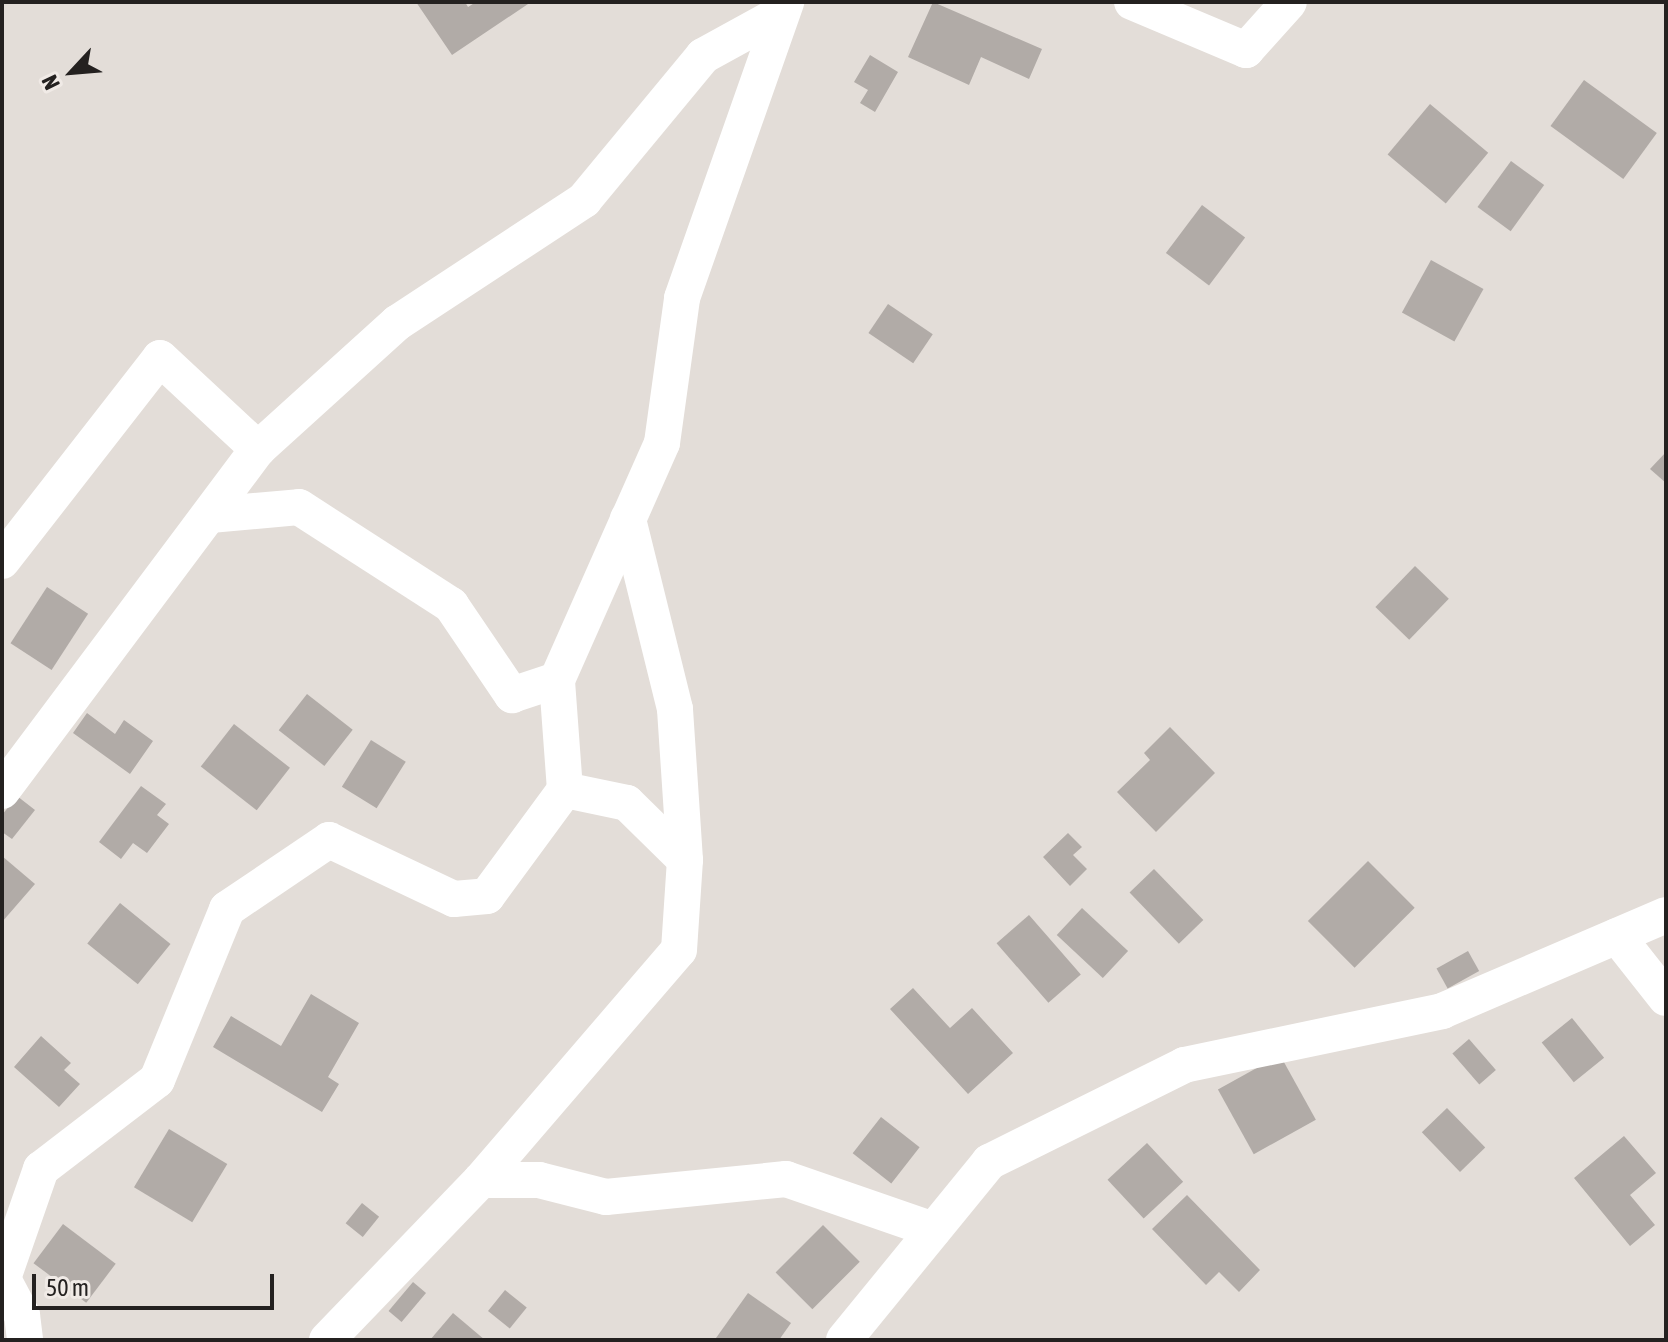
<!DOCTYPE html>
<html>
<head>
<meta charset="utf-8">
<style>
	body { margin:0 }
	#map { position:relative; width:1668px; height:1342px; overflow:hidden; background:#e3ddd8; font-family:"Asap Condensed",sans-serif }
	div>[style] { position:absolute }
	.building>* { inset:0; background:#b1aba7; transform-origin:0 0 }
	.street>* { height:36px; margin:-18px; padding:0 18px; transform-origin:18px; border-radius:18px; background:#fff }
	span { translate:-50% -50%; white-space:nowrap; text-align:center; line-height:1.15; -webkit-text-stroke:6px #f0eae6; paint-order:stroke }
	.frame { position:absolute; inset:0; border:4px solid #242120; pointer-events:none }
	.north { position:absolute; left:32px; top:32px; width:80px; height:80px; -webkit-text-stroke:6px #f0eae6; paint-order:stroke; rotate:244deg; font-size:22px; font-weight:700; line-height:32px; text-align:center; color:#242120 }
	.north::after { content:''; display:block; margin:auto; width:28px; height:36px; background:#242120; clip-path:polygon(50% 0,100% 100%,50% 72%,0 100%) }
	.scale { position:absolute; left:32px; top:1274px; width:242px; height:36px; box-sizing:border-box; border:4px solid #242120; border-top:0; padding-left:10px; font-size:24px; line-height:28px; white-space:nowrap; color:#242120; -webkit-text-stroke:6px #f0eae6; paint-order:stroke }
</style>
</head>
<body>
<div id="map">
	<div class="building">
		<i style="clip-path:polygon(416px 2px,465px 2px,468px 7px,476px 2px,531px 2px,452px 55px)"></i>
		<i style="clip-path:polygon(933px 2px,1042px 49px,1029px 79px,981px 57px,969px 85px,908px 57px)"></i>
		<i style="clip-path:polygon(870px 55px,898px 72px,875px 112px,860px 103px,868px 90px,854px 82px)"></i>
		<i style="left:1584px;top:80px;width:90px;height:57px;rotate:36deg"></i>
		<i style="left:1430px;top:104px;width:76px;height:66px;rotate:40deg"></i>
		<i style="left:1511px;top:161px;width:41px;height:57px;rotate:36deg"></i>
		<i style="left:1202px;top:205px;width:54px;height:60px;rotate:37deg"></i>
		<i style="left:1431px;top:260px;width:60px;height:60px;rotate:29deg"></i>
		<i style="left:888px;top:304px;width:54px;height:35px;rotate:34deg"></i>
		<i style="clip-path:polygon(1666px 452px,1666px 483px,1650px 469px)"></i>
		<i style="left:1415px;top:566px;width:47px;height:57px;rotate:44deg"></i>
		<i style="left:47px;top:587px;width:49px;height:67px;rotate:33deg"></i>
		<i style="left:307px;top:694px;width:58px;height:46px;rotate:38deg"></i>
		<i style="clip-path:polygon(87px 713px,115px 734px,124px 720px,153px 741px,130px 774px,73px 733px)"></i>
		<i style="left:234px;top:724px;width:71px;height:54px;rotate:38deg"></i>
		<i style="clip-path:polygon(1170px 727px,1215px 773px,1156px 832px,1117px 792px,1150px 760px,1144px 753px)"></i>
		<i style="left:371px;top:740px;width:41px;height:55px;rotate:32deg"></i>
		<i style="clip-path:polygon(141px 786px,166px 804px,157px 815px,169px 824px,147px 853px,133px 843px,121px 859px,99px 842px)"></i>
		<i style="clip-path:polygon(17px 796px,35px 810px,12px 839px,2px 832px,2px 815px)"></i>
		<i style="clip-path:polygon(1068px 833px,1082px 847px,1073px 855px,1087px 869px,1070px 886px,1043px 857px)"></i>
		<i style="clip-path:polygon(2px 856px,35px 884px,2px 922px)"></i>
		<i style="left:1368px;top:861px;width:66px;height:85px;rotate:45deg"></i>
		<i style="left:1154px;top:869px;width:71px;height:34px;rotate:46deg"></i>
		<i style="left:120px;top:903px;width:65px;height:52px;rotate:39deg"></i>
		<i style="left:1082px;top:908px;width:63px;height:37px;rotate:43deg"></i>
		<i style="left:1029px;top:915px;width:79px;height:43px;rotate:49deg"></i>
		<i style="left:1468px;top:951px;width:23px;height:36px;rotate:61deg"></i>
		<i style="clip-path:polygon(913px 988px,950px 1028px,972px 1008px,1013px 1053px,968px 1094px,890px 1009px)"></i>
		<i style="clip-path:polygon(311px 994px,359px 1023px,328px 1077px,339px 1084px,322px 1112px,213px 1047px,231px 1016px,281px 1046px)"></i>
		<i style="left:1572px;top:1018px;width:51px;height:39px;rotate:51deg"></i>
		<i style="clip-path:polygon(41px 1036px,71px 1063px,64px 1070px,80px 1084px,59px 1107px,14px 1067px)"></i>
		<i style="left:1469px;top:1039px;width:41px;height:22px;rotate:49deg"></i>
		<i style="left:1280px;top:1055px;width:74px;height:71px;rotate:61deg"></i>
		<i style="left:1447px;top:1108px;width:55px;height:35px;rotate:46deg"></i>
		<i style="left:881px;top:1117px;width:49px;height:46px;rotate:38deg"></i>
		<i style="left:169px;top:1129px;width:68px;height:68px;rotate:31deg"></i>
		<i style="clip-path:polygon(1624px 1136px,1656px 1173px,1630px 1195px,1655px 1225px,1630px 1246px,1574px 1178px)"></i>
		<i style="left:1147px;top:1143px;width:53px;height:54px;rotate:47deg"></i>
		<i style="clip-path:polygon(1187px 1195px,1260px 1270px,1239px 1292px,1219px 1272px,1206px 1285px,1152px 1229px)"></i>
		<i style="left:362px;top:1203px;width:22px;height:26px;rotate:39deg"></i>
		<i style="left:63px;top:1224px;width:66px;height:49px;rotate:37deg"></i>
		<i style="left:823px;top:1225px;width:52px;height:67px;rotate:45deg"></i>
		<i style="left:413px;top:1282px;width:17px;height:38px;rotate:40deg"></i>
		<i style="left:505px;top:1290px;width:28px;height:27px;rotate:39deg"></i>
		<i style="clip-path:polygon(748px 1293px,791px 1323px,779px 1340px,716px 1338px)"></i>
		<i style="clip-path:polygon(453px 1313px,485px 1340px,430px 1340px)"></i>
	</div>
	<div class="street">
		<i style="left:1132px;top:2px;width:124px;rotate:22.8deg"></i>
		<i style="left:1246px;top:50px;width:64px;rotate:-48.1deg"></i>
		<i style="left:210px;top:515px;width:89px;rotate:-5.1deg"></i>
		<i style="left:299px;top:507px;width:181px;rotate:32.8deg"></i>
		<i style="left:451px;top:605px;width:109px;rotate:55.9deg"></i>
		<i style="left:512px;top:695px;width:47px;rotate:-18.4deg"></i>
		<i style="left:2px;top:561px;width:257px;rotate:-52.1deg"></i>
		<i style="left:160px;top:358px;width:134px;rotate:42.9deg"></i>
		<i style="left:565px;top:790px;width:63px;rotate:11.8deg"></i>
		<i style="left:627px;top:803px;width:81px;rotate:44.5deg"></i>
		<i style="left:2px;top:791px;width:427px;rotate:-53.2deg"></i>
		<i style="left:258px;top:449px;width:188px;rotate:-42.2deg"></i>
		<i style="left:397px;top:323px;width:224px;rotate:-33.3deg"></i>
		<i style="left:584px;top:200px;width:187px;rotate:-50.4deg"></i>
		<i style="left:703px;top:56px;width:85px;rotate:-28.7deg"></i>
		<i style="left:1617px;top:936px;width:79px;rotate:51.7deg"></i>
		<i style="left:481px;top:1180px;width:303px;rotate:-49.3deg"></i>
		<i style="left:679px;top:950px;width:90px;rotate:-86.2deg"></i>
		<i style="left:685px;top:860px;width:151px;rotate:-93.8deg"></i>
		<i style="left:675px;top:709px;width:196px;rotate:-103.9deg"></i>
		<i style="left:3px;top:1279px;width:41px;rotate:62.2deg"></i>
		<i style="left:22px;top:1315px;width:25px;rotate:83deg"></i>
		<i style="left:2px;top:1281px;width:119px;rotate:-70.8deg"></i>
		<i style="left:41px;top:1169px;width:146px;rotate:-37.5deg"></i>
		<i style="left:157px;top:1080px;width:185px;rotate:-67.7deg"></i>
		<i style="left:227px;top:909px;width:123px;rotate:-34.1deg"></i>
		<i style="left:329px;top:840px;width:138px;rotate:25.3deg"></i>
		<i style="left:454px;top:899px;width:33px;rotate:-5deg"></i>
		<i style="left:487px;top:896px;width:132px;rotate:-53.7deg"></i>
		<i style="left:565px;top:790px;width:110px;rotate:-94.2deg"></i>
		<i style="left:557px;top:680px;width:259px;rotate:-66.1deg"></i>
		<i style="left:662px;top:443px;width:146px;rotate:-82.1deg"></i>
		<i style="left:682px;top:298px;width:314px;rotate:-70.6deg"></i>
		<i style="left:327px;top:1340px;width:222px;rotate:-46.1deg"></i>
		<i style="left:481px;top:1180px;width:58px"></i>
		<i style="left:539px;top:1180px;width:69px;rotate:14.2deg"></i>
		<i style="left:606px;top:1197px;width:181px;rotate:-5.7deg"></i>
		<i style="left:786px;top:1179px;width:156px;rotate:19.1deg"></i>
		<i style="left:844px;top:1340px;width:230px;rotate:-50.8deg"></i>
		<i style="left:989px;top:1162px;width:218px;rotate:-26.4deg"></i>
		<i style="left:1184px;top:1065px;width:264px;rotate:-11.8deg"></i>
		<i style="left:1442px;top:1011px;width:244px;rotate:-23.2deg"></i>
	</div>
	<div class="frame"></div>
	<div class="north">N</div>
	<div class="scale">50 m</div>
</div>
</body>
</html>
